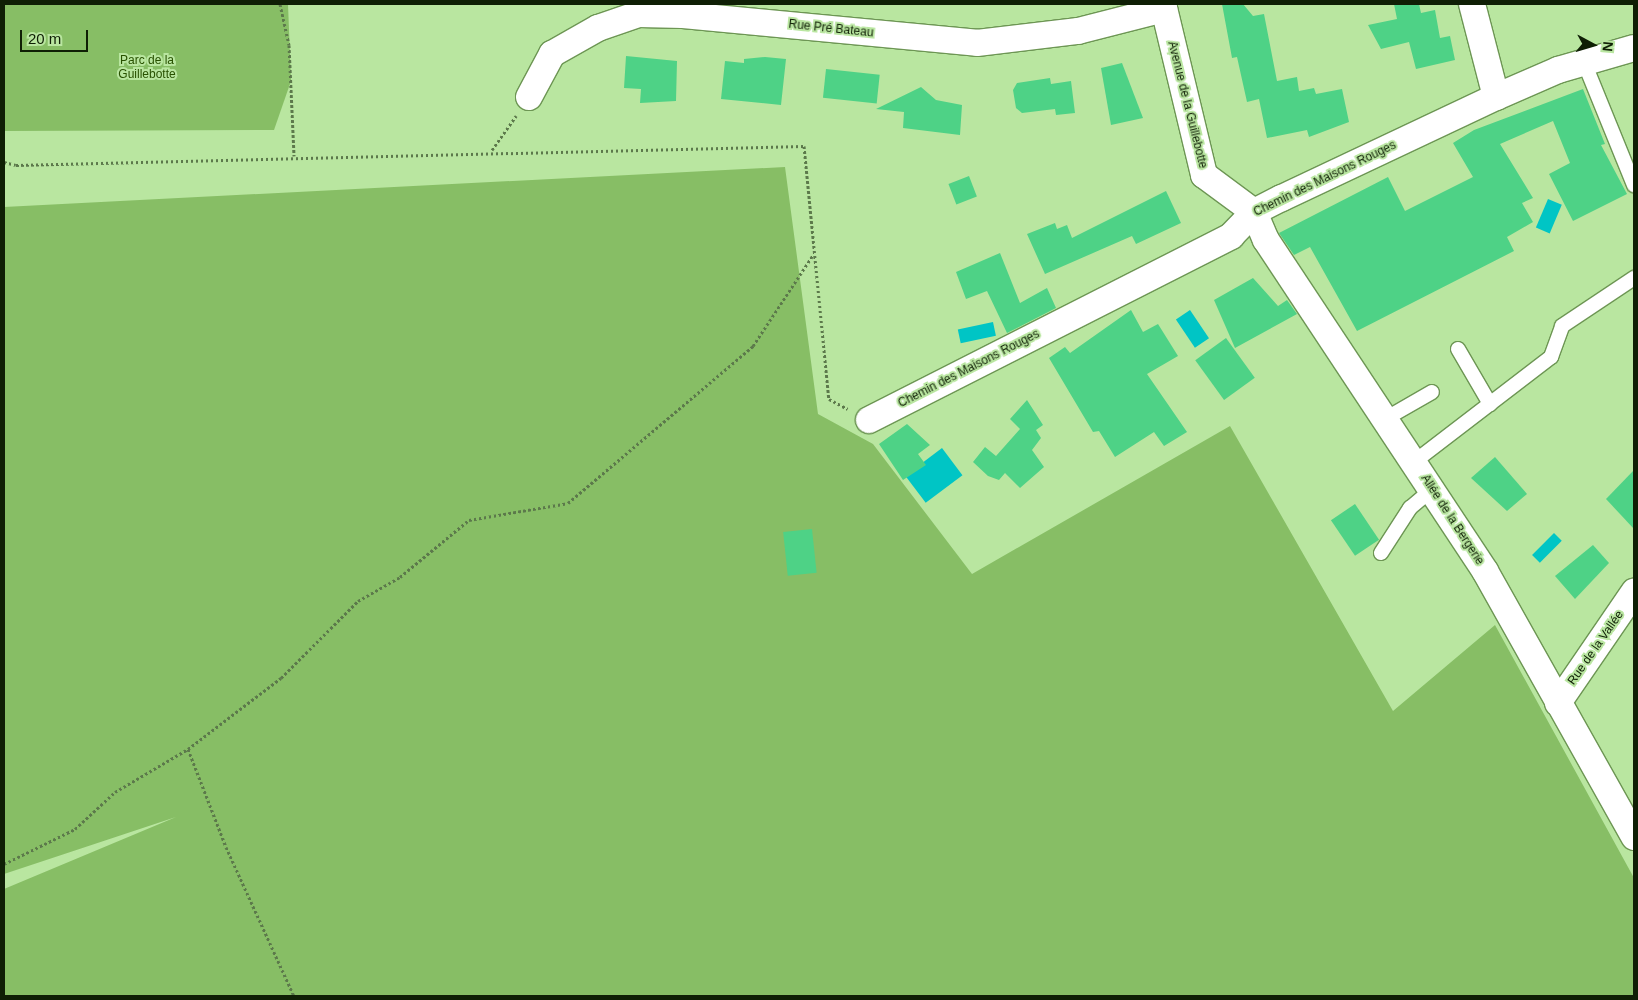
<!DOCTYPE html>
<html>
<head>
<meta charset="utf-8">
<style>
	body { margin:0 }
	#map { position:relative; width:1638px; height:1000px; overflow:hidden; background:#b9e6a0; font-family:Arial,sans-serif }
	div>[style] { position:absolute }
	.green>* { inset:0; background:#87be65 }
	.water>* { inset:0; background:#00c5c5; transform-origin:0 0 }
	.building>* { inset:0; background:#4ed286; transform-origin:0 0 }
	.path>* { height:3px; margin-top:-1.5px; transform-origin:0; background:repeating-linear-gradient(90deg,#5c794b 0 2.5px,transparent 0 5px) }
	.roads { filter:drop-shadow(1px 0 #6d9654) drop-shadow(-1px 0 #6d9654) drop-shadow(0 1px #6d9654) drop-shadow(0 -1px #6d9654) }
	.service>* { height:14px; margin:-7px; padding:0 7px; transform-origin:7px; border-radius:7px; background:#fff }
	.minor>* { height:26px; margin:-13px; padding:0 13px; transform-origin:13px; border-radius:13px; background:#fff }
	span { translate:-50% -50%; white-space:nowrap; text-align:center; line-height:1.15; -webkit-text-stroke:4px #b9e6a0; paint-order:stroke }
	.street-label { font-size:12px; color:#0f1f05 }
	.park-label { font-size:12px; color:#285100 }
	.frame { position:absolute; inset:0; border:5px solid #0f1f05; pointer-events:none }
	.north { position:absolute; left:1568px; top:20px; width:50px; height:50px; -webkit-text-stroke:4px #b9e6a0; paint-order:stroke; rotate:96deg; font-size:14px; font-weight:700; line-height:20px; text-align:center; color:#0f1f05 }
	.north::after { content:''; display:block; margin:auto; width:18px; height:22px; background:#0f1f05; clip-path:polygon(50% 0,100% 100%,50% 72%,0 100%) }
	.scale { position:absolute; left:20px; top:30px; width:68px; height:22px; box-sizing:border-box; border:2px solid #0f1f05; border-top:0; padding-left:6px; font-size:15px; line-height:18px; white-space:nowrap; color:#0f1f05; -webkit-text-stroke:4px #b9e6a0; paint-order:stroke }
</style>
</head>
<body>
<div id="map">
	<div class="green">
		<i style="clip-path:polygon(4px 4px,288px 4px,291px 81px,274px 130px,4px 131px)"></i>
		<i style="clip-path:polygon(785px 167px,818px 414px,873px 444px,972px 574px,1230px 426px,1393px 711px,1495px 625px,1634px 878px,1634px 996px,4px 996px,4px 889px,176px 817px,4px 874px,4px 207px)"></i>
	</div>
	<div class="water">
		<i style="left:1548px;top:199px;width:15px;height:31px;rotate:23deg"></i>
		<i style="left:1190px;top:310px;width:34px;height:17px;rotate:56deg"></i>
		<i style="left:993px;top:322px;width:14px;height:36px;rotate:78deg"></i>
		<i style="left:942px;top:448px;width:34px;height:46px;rotate:53deg"></i>
		<i style="left:1554px;top:533px;width:11px;height:31px;rotate:45deg"></i>
	</div>
	<div class="building">
		<i style="clip-path:polygon(1222px 4px,1243px 4px,1253px 16px,1264px 14px,1277px 81px,1297px 77px,1299px 91px,1314px 88px,1316px 94px,1342px 89px,1349px 122px,1309px 137px,1307px 130px,1267px 138px,1259px 99px,1247px 102px,1237px 57px,1232px 58px)"></i>
		<i style="clip-path:polygon(1394px 4px,1419px 4px,1421px 13px,1435px 10px,1440px 38px,1450px 36px,1455px 60px,1416px 69px,1409px 42px,1381px 49px,1368px 25px,1397px 19px)"></i>
		<i style="clip-path:polygon(626px 56px,677px 61px,676px 101px,640px 103px,641px 89px,624px 88px)"></i>
		<i style="clip-path:polygon(765px 57px,786px 59px,781px 105px,721px 99px,725px 61px,744px 63px,744px 59px)"></i>
		<i style="clip-path:polygon(1122px 63px,1143px 118px,1111px 125px,1101px 68px)"></i>
		<i style="left:826px;top:69px;width:54px;height:29px;rotate:6deg"></i>
		<i style="clip-path:polygon(1050px 78px,1051px 84px,1071px 81px,1075px 113px,1056px 115px,1055px 109px,1022px 113px,1016px 108px,1013px 90px,1017px 83px)"></i>
		<i style="clip-path:polygon(921px 87px,936px 100px,962px 105px,960px 135px,903px 128px,904px 112px,876px 109px)"></i>
		<i style="clip-path:polygon(1583px 89px,1605px 144px,1601px 145px,1627px 194px,1573px 221px,1549px 174px,1570px 163px,1553px 121px,1500px 144px,1533px 198px,1522px 203px,1533px 222px,1507px 237px,1514px 251px,1357px 331px,1310px 247px,1294px 255px,1279px 233px,1388px 177px,1405px 211px,1473px 177px,1453px 143px,1474px 130px)"></i>
		<i style="left:969px;top:176px;width:22px;height:22px;rotate:69deg"></i>
		<i style="clip-path:polygon(1166px 191px,1181px 223px,1136px 244px,1132px 236px,1045px 274px,1027px 234px,1055px 223px,1057px 229px,1067px 225px,1072px 238px)"></i>
		<i style="clip-path:polygon(1000px 253px,1020px 303px,1047px 288px,1056px 308px,1007px 333px,987px 291px,966px 299px,956px 272px)"></i>
		<i style="clip-path:polygon(1253px 278px,1278px 306px,1287px 300px,1297px 314px,1235px 348px,1214px 300px)"></i>
		<i style="clip-path:polygon(1131px 310px,1143px 332px,1158px 324px,1178px 356px,1147px 374px,1187px 432px,1164px 446px,1154px 432px,1115px 457px,1099px 431px,1093px 432px,1049px 358px,1065px 347px,1070px 353px)"></i>
		<i style="left:1226px;top:338px;width:49px;height:38px;rotate:54deg"></i>
		<i style="clip-path:polygon(1027px 400px,1043px 425px,1036px 430px,1041px 438px,1032px 450px,1044px 467px,1020px 488px,1005px 473px,999px 480px,988px 476px,973px 462px,985px 447px,996px 456px,1020px 429px,1010px 419px)"></i>
		<i style="clip-path:polygon(907px 424px,930px 445px,918px 454px,926px 465px,903px 480px,879px 444px)"></i>
		<i style="clip-path:polygon(1495px 457px,1527px 494px,1507px 511px,1471px 478px)"></i>
		<i style="clip-path:polygon(1634px 470px,1634px 529px,1606px 499px)"></i>
		<i style="left:1355px;top:504px;width:43px;height:29px;rotate:56deg"></i>
		<i style="left:812px;top:529px;width:44px;height:29px;rotate:84deg"></i>
		<i style="clip-path:polygon(1593px 545px,1609px 563px,1575px 599px,1555px 576px)"></i>
	</div>
	<div class="path">
		<i style="left:280px;top:4px;width:42px;rotate:77.6deg"></i>
		<i style="left:289px;top:45px;width:111px;rotate:87.4deg"></i>
		<i style="left:492px;top:150px;width:42px;rotate:-54.8deg"></i>
		<i style="left:4px;top:162px;width:12px;rotate:14deg"></i>
		<i style="left:16px;top:165px;width:788px;rotate:-1.38deg"></i>
		<i style="left:804px;top:146px;width:254px;rotate:84.4deg"></i>
		<i style="left:829px;top:399px;width:21px;rotate:28deg"></i>
		<i style="left:188px;top:749px;width:117px;rotate:-37.4deg"></i>
		<i style="left:281px;top:678px;width:109px;rotate:-45deg"></i>
		<i style="left:358px;top:601px;width:48px;rotate:-29.7deg"></i>
		<i style="left:400px;top:577px;width:89px;rotate:-39.6deg"></i>
		<i style="left:469px;top:520px;width:100px;rotate:-9.7deg"></i>
		<i style="left:568px;top:503px;width:243px;rotate:-40.3deg"></i>
		<i style="left:753px;top:346px;width:109px;rotate:-56.6deg"></i>
		<i style="left:4px;top:864px;width:79px;rotate:-26.2deg"></i>
		<i style="left:75px;top:829px;width:54px;rotate:-42.8deg"></i>
		<i style="left:115px;top:792px;width:85px;rotate:-30.5deg"></i>
		<i style="left:188px;top:749px;width:105px;rotate:68.8deg"></i>
		<i style="left:226px;top:847px;width:164px;rotate:65.5deg"></i>
	</div>
	<div class="roads">
		<div class="service">
			<i style="left:1584px;top:62px;width:133px;rotate:67.9deg"></i>
			<i style="left:1458px;top:349px;width:64px;rotate:59.8deg"></i>
			<i style="left:1385px;top:419px;width:54px;rotate:-29.9deg"></i>
			<i style="left:1414px;top:462px;width:173px;rotate:-37.5deg"></i>
			<i style="left:1551px;top:357px;width:33px;rotate:-70deg"></i>
			<i style="left:1562px;top:326px;width:87px;rotate:-33.7deg"></i>
			<i style="left:1381px;top:553px;width:54px;rotate:-57.2deg"></i>
			<i style="left:1410px;top:508px;width:30px;rotate:-40deg"></i>
		</div>
		<div class="minor">
			<i style="left:1163px;top:4px;width:176px;rotate:76.5deg"></i>
			<i style="left:1204px;top:175px;width:62px;rotate:36.5deg"></i>
			<i style="left:1472px;top:4px;width:96px;rotate:75.5deg"></i>
			<i style="left:529px;top:97px;width:49px;rotate:-61.9deg"></i>
			<i style="left:552px;top:54px;width:53px;rotate:-29.5deg"></i>
			<i style="left:598px;top:28px;width:43px;rotate:-18.9deg"></i>
			<i style="left:639px;top:14px;width:44px;rotate:1.3deg"></i>
			<i style="left:683px;top:15px;width:295px;rotate:5.4deg"></i>
			<i style="left:977px;top:43px;width:102px;rotate:-6.8deg"></i>
			<i style="left:1078px;top:31px;width:89px;rotate:-14.3deg"></i>
			<i style="left:1254px;top:212px;width:30px;rotate:67deg"></i>
			<i style="left:1266px;top:240px;width:397px;rotate:56.5deg"></i>
			<i style="left:1485px;top:571px;width:305px;rotate:60.7deg"></i>
			<i style="left:869px;top:420px;width:406px;rotate:-26.9deg"></i>
			<i style="left:1231px;top:236px;width:33px;rotate:-46deg"></i>
			<i style="left:1254px;top:212px;width:31px;rotate:-27deg"></i>
			<i style="left:1282px;top:198px;width:237px;rotate:-25.3deg"></i>
			<i style="left:1496px;top:97px;width:68px;rotate:-23.5deg"></i>
			<i style="left:1558px;top:70px;width:79px;rotate:-16.1deg"></i>
			<i style="left:1558px;top:703px;width:135px;rotate:-55.6deg"></i>
		</div>
	</div>
	<div class="street-label">
		<span style="left:831px;top:29px;rotate:6deg">Rue Pré Bateau</span>
		<span style="left:1187px;top:105px;rotate:76deg">Avenue de la Guillebotte</span>
		<span style="left:1325px;top:179px;rotate:-26deg">Chemin des Maisons Rouges</span>
		<span style="left:969px;top:369px;rotate:-27deg">Chemin des Maisons Rouges</span>
		<span style="left:1452px;top:520px;rotate:57deg">Allée de la Bergerie</span>
		<span style="left:1596px;top:648px;rotate:-55deg">Rue de la Vallée</span>
	</div>
	<div class="park-label">
		<span style="left:147px;top:68px">Parc de la<br>Guillebotte</span>
	</div>
	<div class="frame"></div>
	<div class="north">N</div>
	<div class="scale">20 m</div>
</div>
</body>
</html>
